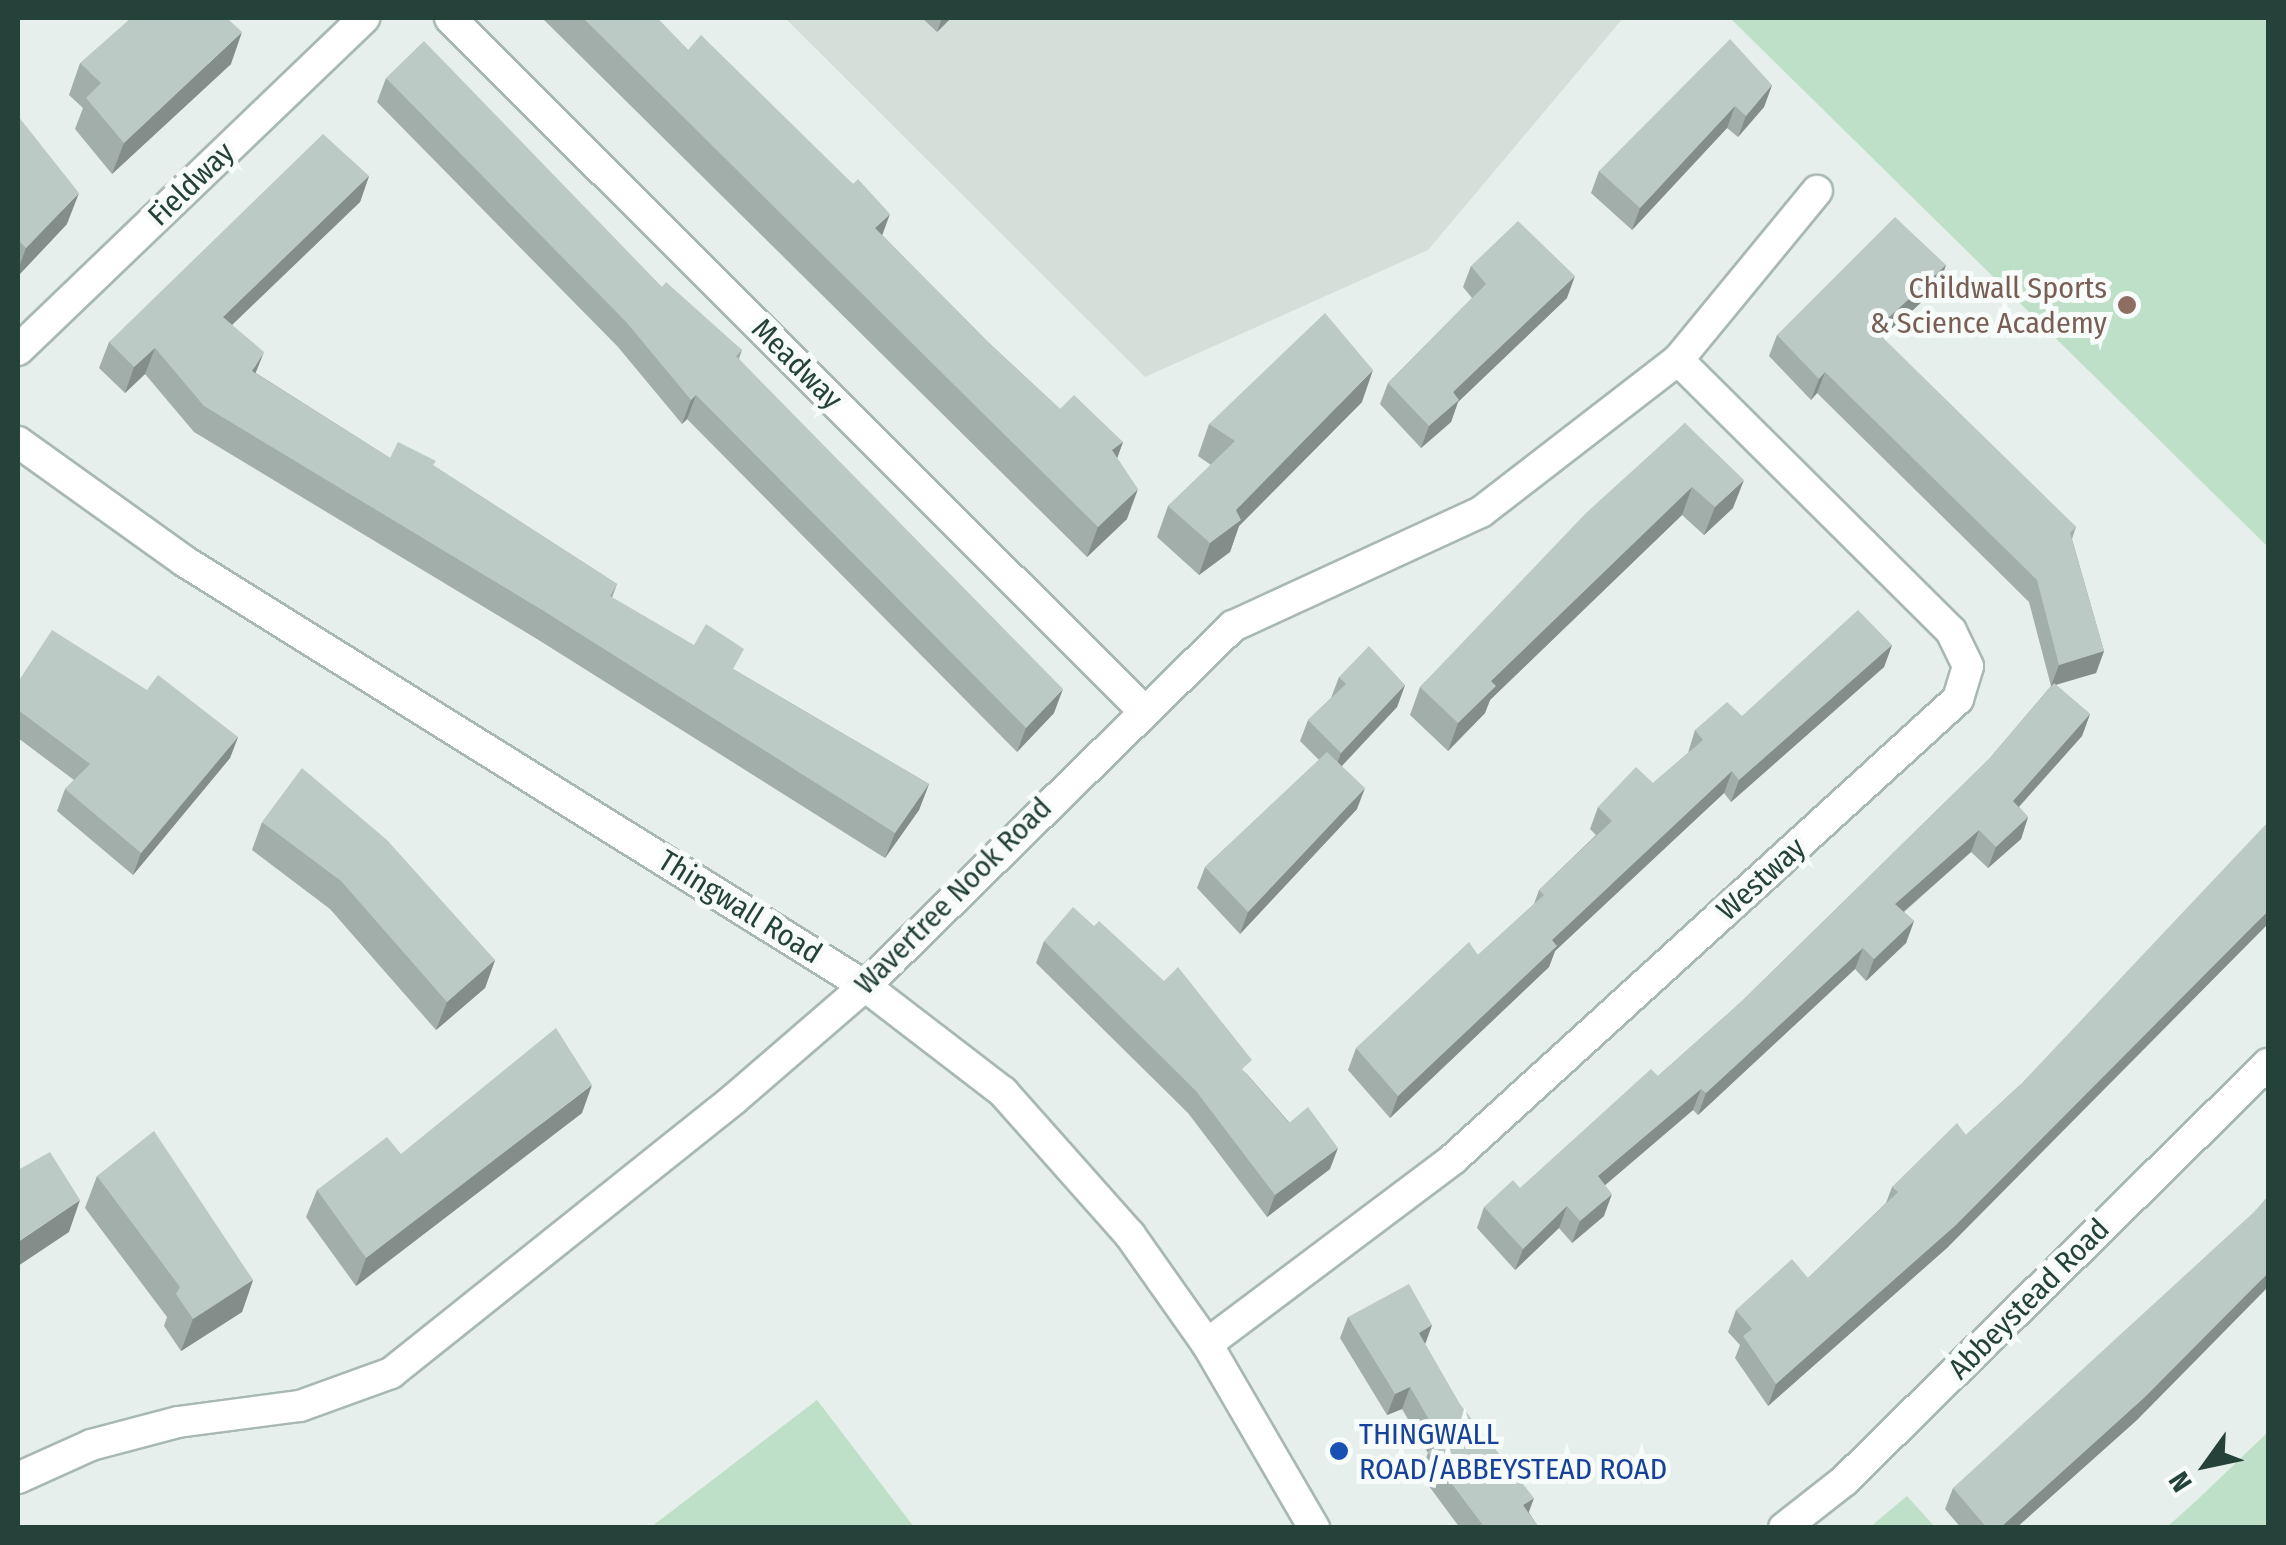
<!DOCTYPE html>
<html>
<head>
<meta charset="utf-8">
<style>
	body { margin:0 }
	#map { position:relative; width:2286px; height:1545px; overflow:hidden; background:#e6efeb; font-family:"Fira Sans Condensed",sans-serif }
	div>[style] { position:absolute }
	.built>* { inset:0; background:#d4dfda }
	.green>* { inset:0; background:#bfe0c8 }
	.roads { filter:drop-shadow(2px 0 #a8b8b2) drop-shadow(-2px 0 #a8b8b2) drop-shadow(0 2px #a8b8b2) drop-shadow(0 -2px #a8b8b2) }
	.minor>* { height:30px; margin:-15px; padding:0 15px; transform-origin:15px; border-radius:15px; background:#fff }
	.tertiary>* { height:30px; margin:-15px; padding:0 15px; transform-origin:15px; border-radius:15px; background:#fff }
	.wall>* { inset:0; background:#a1aea9 }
	.shaded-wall>* { inset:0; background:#838d89 }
	.building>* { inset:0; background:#bbcac4 }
	.dots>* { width:28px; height:28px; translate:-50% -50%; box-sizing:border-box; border:5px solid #f7fbf9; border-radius:50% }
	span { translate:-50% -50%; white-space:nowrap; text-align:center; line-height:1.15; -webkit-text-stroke:10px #f7fbf9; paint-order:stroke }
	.street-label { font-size:30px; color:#24423a }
	.education-label { font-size:30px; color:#785e54 }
	.right { translate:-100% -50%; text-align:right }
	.transit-label { font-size:30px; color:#164399 }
	.left { translate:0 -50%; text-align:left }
	.frame { position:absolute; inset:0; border:20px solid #24423a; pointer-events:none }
	.north { position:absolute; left:2156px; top:1415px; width:100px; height:100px; -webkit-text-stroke:8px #f7fbf9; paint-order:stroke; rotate:237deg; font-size:28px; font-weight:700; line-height:40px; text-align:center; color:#24423a }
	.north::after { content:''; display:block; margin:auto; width:35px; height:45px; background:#24423a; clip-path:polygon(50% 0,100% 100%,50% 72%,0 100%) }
</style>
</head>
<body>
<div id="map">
	<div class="built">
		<i style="clip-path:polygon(785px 18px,1623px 18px,1428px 250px,1145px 377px)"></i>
	</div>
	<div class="green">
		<i style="clip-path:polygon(1730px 18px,2268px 18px,2268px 547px)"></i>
		<i style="clip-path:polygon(817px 1400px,914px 1527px,651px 1527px)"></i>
		<i style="clip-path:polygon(2268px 1432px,2268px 1527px,2167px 1527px,2196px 1501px)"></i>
		<i style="clip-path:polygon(1907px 1496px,1935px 1527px,1870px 1527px)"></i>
	</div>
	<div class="roads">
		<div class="minor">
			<i style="left:450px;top:18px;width:979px;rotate:44.96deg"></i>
			<i style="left:18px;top:350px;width:480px;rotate:-43.8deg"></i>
			<i style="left:1207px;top:1344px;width:308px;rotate:-36.9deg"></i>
			<i style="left:1453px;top:1159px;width:683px;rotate:-42.33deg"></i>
			<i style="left:1958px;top:699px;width:34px;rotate:-73deg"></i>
			<i style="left:1968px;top:666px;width:39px;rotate:-116deg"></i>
			<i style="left:1951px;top:631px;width:385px;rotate:-135.2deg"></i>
			<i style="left:18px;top:1478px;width:80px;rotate:-24.3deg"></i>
			<i style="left:91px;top:1445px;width:90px;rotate:-14.8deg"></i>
			<i style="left:178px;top:1422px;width:123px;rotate:-7.5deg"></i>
			<i style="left:300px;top:1406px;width:97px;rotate:-19.9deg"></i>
			<i style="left:391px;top:1373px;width:439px;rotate:-38.6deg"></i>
			<i style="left:734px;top:1099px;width:173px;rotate:-40.8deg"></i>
			<i style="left:865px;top:986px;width:515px;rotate:-44.37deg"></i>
			<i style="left:1233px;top:626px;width:273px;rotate:-24.7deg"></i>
			<i style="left:1481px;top:512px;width:249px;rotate:-37.7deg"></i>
			<i style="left:1678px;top:360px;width:219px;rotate:-50.6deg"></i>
			<i style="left:1784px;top:1528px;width:76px;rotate:-38.1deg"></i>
			<i style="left:1844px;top:1481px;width:595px;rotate:-44.52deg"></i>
		</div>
		<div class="tertiary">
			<i style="left:18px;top:442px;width:204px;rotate:35.6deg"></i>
			<i style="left:184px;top:561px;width:803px;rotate:31.97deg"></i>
			<i style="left:865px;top:986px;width:174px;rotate:37.5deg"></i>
			<i style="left:1003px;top:1092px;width:191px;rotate:48.4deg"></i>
			<i style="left:1130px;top:1235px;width:133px;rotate:54.8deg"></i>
			<i style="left:1207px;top:1344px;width:213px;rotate:59.8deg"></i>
		</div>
	</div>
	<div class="wall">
		<i style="clip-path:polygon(542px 18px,657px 18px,688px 50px,853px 184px,882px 235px,989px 343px,1060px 409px,1123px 442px,1117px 458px,1127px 519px,1087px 557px)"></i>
		<i style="clip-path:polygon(922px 18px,951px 18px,937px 32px)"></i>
		<i style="clip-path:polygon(80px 63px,231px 64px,112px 174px,75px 129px,83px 108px,69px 95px)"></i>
		<i style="clip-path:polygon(386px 78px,662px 287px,742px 350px,739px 359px,1054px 713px,1017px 752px,687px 419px,682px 424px,618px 347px,377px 102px)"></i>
		<i style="clip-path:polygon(1772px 85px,1764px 107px,1738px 137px,1727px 128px,1632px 230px,1591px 193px,1599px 171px)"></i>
		<i style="clip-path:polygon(18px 116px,67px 224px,18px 276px)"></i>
		<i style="clip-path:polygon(369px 176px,360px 202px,232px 325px,256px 373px,390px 458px,434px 466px,617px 584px,612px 598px,929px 784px,919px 810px,885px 858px,537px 639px,194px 432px,145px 374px,125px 393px,99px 368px,109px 342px)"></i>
		<i style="clip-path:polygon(1946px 265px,1938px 287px,1882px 338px,2076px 527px,2072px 539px,2104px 651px,2096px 673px,2056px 685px,2090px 714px,2082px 736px,2019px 807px,2028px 817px,2021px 839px,1988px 868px,1971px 852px,1904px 912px,1914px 921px,1906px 943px,1866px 981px,1855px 969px,1698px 1115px,1693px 1110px,1605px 1185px,1604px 1216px,1572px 1243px,1559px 1228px,1515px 1270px,1477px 1228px,1484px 1207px,1520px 1188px,1658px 1076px,1741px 1002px,1989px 759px,2051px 686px,2029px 602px,1817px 393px,1811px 400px,1769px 356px,1777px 335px)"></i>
		<i style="clip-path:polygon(1471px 266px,1567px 298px,1458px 402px,1451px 422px,1421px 448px,1380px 404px,1388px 383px,1472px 298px,1463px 287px)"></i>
		<i style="clip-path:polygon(1362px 402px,1239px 526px,1230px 552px,1199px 575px,1157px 537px,1168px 506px,1211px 465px,1198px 456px,1209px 424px)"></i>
		<i style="clip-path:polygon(1685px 423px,1733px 508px,1704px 535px,1682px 515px,1490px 700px,1485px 713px,1448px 751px,1410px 715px,1420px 687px)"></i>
		<i style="clip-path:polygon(1892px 645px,1884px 667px,1731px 802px,1724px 793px,1555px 951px,1549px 967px,1390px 1118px,1348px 1070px,1356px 1048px,1478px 955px,1534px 904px,1539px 890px,1596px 835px,1590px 829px,1598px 807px,1653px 783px,1688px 753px,1695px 730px,1742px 716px)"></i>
		<i style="clip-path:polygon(1339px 677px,1405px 685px,1397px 707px,1342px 766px,1357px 809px,1240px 934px,1197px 888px,1205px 867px,1319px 760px,1300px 741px,1308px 720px,1331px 698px)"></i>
		<i style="clip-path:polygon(18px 682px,147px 690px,238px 737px,230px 758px,133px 875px,57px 811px,65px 789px,74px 780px,18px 738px)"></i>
		<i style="clip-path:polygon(262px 822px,495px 960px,485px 988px,436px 1030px,330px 909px,252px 850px)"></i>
		<i style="clip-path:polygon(1044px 941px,1247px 1074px,1330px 1169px,1267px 1217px,1188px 1113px,1036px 963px)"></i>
		<i style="clip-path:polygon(2021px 1084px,1948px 1247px,1768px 1406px,1735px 1358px,1740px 1345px,1728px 1332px,1736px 1310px,1808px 1278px,1886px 1203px,1892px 1187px,1966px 1135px)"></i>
		<i style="clip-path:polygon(582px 1113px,356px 1286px,306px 1217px,317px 1190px)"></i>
		<i style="clip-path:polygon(97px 1176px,253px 1280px,242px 1312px,181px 1351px,164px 1326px,167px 1317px,85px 1208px)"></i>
		<i style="clip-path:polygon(1348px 1317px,1432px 1325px,1425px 1344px,1459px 1403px,1539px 1528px,1460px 1528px,1420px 1474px,1428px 1453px,1402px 1409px,1387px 1415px,1340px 1338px)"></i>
		<i style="clip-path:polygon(2138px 1419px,2016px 1528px,1961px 1528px,1945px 1509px,1953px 1488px)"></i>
	</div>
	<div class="shaded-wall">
		<i style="clip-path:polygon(942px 18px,951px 18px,937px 32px)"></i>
		<i style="clip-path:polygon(242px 32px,231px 64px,112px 174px,124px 143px)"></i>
		<i style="clip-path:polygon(1772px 85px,1764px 107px,1738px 137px,1746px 116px)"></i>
		<i style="clip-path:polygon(1735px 106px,1727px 128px,1632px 230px,1640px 208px)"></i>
		<i style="clip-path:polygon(369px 176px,360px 202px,213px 343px,223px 317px)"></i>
		<i style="clip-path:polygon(79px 193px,67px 224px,18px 276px,18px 270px,26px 248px)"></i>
		<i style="clip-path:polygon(890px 214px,879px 244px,875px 228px)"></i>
		<i style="clip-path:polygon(1946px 265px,1938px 287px,1867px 352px,1875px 330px)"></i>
		<i style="clip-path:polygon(1575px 276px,1567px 298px,1458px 402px,1451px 422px,1421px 448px,1429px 426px,1453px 392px)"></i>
		<i style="clip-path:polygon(155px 348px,145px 374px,125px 393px,134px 367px)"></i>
		<i style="clip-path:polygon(264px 352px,254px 377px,252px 371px)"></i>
		<i style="clip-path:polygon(1373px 370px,1362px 402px,1239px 526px,1230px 552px,1199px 575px,1210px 543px,1236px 510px)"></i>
		<i style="clip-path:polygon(1825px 372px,1817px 393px,1811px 400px,1819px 379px)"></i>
		<i style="clip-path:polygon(696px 395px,687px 419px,682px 424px,691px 400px)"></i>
		<i style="clip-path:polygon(1123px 442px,1112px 472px,1112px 450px)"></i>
		<i style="clip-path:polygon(1744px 480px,1733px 508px,1704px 535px,1715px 507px)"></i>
		<i style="clip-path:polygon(1692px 487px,1682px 515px,1490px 700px,1485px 713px,1448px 751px,1458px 723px,1491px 681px)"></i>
		<i style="clip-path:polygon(1138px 489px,1127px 519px,1087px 557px,1098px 527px)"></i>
		<i style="clip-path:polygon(1892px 645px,1884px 667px,1731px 802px,1739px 780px)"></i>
		<i style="clip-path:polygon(2104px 651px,2096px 673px,2051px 686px,2059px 665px)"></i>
		<i style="clip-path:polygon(1405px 685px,1397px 707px,1333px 775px,1341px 753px)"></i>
		<i style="clip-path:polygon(1063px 689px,1054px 713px,1017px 752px,1026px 728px)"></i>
		<i style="clip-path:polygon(2090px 714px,2082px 736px,2005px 822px,2013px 801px)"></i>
		<i style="clip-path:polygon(238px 737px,230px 758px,133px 875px,141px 853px)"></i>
		<i style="clip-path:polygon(1732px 771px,1724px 793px,1555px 951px,1549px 967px,1390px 1118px,1398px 1096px,1552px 940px)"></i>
		<i style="clip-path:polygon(929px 784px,919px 810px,885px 858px,895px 833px)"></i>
		<i style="clip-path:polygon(1365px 788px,1357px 809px,1240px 934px,1248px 912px)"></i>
		<i style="clip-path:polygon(2028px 817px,2021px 839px,1988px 868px,1996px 847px)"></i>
		<i style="clip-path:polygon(1979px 830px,1971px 852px,1887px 926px,1895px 904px)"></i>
		<i style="clip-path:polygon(2268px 911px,2268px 924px,1948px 1247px,1768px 1406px,1776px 1384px)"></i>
		<i style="clip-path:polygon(1914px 921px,1906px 943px,1866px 981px,1874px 959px)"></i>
		<i style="clip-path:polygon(1863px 948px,1855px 969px,1698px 1115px,1706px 1093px)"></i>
		<i style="clip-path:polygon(495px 960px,485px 988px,436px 1030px,447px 1002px)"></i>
		<i style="clip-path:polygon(592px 1085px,582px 1113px,356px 1286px,366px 1258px)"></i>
		<i style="clip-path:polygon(1701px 1089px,1693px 1110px,1590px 1198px,1598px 1176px)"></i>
		<i style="clip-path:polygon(1338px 1148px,1330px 1169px,1267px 1217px,1275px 1195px)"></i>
		<i style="clip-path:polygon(1612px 1194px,1604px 1216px,1572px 1243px,1580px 1221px)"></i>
		<i style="clip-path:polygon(80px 1200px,69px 1232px,18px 1266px,18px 1242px)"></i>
		<i style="clip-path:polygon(1567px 1206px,1559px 1228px,1515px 1270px,1523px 1249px)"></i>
		<i style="clip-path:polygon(2268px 1273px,2268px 1287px,2138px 1419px,2016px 1528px,2000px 1528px)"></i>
		<i style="clip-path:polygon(253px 1280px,242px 1312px,181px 1351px,193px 1319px)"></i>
		<i style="clip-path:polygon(1432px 1325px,1424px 1347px,1419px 1333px)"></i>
		<i style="clip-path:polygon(1410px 1387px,1402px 1409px,1387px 1415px,1395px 1394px)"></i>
		<i style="clip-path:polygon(1534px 1498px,1526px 1520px,1523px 1505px)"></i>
	</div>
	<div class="building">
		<i style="clip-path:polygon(131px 18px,227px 18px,242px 32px,124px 143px,86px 98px,101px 83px,80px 63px)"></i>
		<i style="clip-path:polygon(583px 18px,657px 18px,688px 50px,701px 35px,853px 184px,858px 179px,890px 214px,875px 228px,989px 343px,1060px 409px,1074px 395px,1123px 442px,1112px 450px,1138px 489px,1098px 527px)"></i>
		<i style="clip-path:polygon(1730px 39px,1772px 85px,1746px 116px,1735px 106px,1640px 208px,1599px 171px)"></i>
		<i style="clip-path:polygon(424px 41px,662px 287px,666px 282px,742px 350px,736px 356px,1063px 689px,1026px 728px,696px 395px,691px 400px,627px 323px,386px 78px)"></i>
		<i style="clip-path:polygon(18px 116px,79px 193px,26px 248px,18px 240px)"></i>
		<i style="clip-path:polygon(323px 134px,369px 176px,223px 317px,264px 352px,252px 371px,390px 458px,398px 442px,436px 461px,433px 465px,617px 584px,610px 596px,694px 645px,706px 624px,744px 649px,733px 669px,929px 784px,895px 833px,547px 613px,204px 406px,155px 348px,134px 367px,109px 342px)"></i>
		<i style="clip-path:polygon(1895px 217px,1946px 265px,1875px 330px,2076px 527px,2070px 533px,2104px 651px,2059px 665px,2037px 580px,1825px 372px,1819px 379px,1777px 335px)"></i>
		<i style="clip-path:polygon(1518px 221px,1575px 276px,1453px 392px,1459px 400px,1429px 426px,1388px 383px,1486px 284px,1471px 266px)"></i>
		<i style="clip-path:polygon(1325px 313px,1373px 370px,1236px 510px,1241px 520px,1210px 543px,1168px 506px,1235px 441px,1209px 424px)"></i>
		<i style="clip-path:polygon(1685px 423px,1744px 480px,1715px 507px,1692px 487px,1491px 681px,1496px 686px,1458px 723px,1420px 687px,1586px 513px)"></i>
		<i style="clip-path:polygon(1858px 610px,1892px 645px,1739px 780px,1732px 771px,1552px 940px,1557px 946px,1398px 1096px,1356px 1048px,1469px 942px,1478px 955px,1544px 895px,1539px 890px,1612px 821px,1598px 807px,1636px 767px,1653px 783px,1703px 740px,1695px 730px,1727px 702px,1742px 716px)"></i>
		<i style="clip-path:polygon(52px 630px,147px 690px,158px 675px,238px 737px,141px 853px,65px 789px,90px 764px,18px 710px,18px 682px)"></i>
		<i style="clip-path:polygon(1369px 646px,1405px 685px,1341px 753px,1308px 720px,1346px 684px,1339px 677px)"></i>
		<i style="clip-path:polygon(2054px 683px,2090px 714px,2013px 801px,2028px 817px,1996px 847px,1979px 830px,1895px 904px,1914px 921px,1874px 959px,1863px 948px,1706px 1093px,1701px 1089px,1598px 1176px,1612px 1194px,1580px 1221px,1567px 1206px,1523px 1249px,1484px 1207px,1513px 1180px,1520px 1188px,1651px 1069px,1658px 1076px,1741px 1002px,1989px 759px)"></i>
		<i style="clip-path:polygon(1327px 752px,1365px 788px,1248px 912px,1205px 867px)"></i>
		<i style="clip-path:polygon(302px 768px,387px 840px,495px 960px,447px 1002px,341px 881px,262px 822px)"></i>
		<i style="clip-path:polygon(2268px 822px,2268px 911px,1956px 1225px,1776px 1384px,1743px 1336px,1752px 1329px,1736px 1310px,1792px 1259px,1808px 1278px,1898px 1192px,1892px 1187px,1957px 1123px,1966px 1135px,2021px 1084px)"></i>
		<i style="clip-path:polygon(1073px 907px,1094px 926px,1099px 921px,1164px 981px,1178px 967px,1252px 1060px,1242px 1069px,1289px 1123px,1308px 1107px,1338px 1148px,1275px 1195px,1196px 1091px,1044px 941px)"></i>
		<i style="clip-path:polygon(556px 1028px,592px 1085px,366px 1258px,317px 1190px,387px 1137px,401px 1154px)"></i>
		<i style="clip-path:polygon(154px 1131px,253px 1280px,193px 1319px,176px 1294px,180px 1287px,97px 1176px)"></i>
		<i style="clip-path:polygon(50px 1152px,80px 1200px,18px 1242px,18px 1170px)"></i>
		<i style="clip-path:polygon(2268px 1196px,2268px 1273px,2145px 1397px,2000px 1528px,1987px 1528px,1953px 1488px,2254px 1212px)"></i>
		<i style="clip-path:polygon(1409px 1284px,1432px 1325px,1419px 1333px,1459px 1403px,1534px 1498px,1523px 1505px,1539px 1528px,1485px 1528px,1428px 1452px,1442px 1442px,1410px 1387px,1395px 1394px,1348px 1317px)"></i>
	</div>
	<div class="dots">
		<i style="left:2127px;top:305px;background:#8d6e63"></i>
		<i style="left:1339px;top:1451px;background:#1a4fb4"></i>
	</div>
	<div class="street-label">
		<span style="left:191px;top:184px;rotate:-44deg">Fieldway</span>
		<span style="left:797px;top:364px;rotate:45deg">Meadway</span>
		<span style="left:1761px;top:879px;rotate:-42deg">Westway</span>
		<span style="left:953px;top:896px;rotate:-45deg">Wavertree Nook Road</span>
		<span style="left:740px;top:907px;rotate:32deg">Thingwall Road</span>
		<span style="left:2029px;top:1299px;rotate:-45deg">Abbeystead Road</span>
	</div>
	<div class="education-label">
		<span class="right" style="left:2107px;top:305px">Childwall Sports<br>&amp; Science Academy</span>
	</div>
	<div class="transit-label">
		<span class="left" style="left:1359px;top:1451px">THINGWALL<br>ROAD/ABBEYSTEAD ROAD</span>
	</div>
	<div class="frame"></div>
	<div class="north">N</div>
</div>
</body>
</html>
